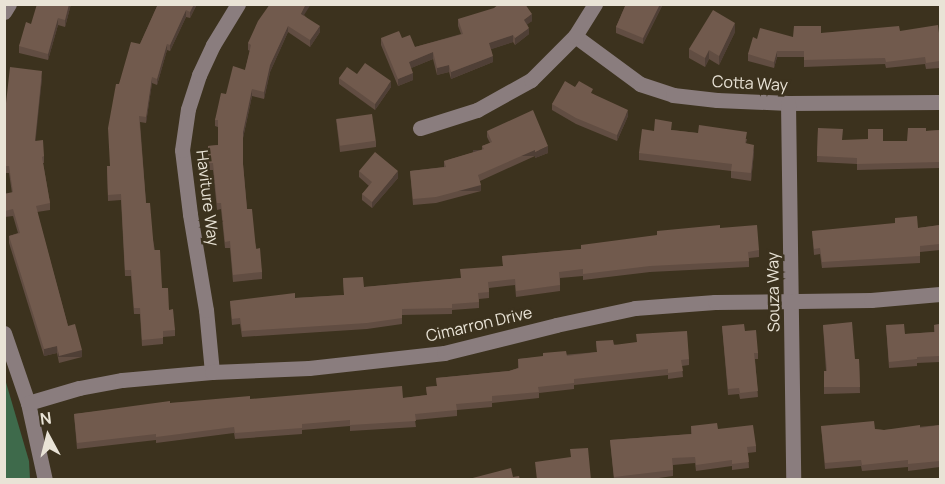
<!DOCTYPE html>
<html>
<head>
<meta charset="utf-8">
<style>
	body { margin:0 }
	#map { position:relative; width:945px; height:484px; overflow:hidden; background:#3c321e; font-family:Manrope,sans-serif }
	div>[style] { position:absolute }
	.green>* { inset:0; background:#3e6a4b }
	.minor>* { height:15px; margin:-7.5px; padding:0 7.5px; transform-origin:7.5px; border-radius:7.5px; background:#8a7d7e }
	.wall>* { inset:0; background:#614d42 }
	.shaded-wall>* { inset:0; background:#4f3f36; transform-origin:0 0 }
	.building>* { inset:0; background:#715a4d; transform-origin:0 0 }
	span { translate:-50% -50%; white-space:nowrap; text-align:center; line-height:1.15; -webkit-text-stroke:5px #3c321e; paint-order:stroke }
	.street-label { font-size:16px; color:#e9e3d6 }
	.frame { position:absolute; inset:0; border:6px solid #e9e3d6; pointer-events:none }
	.north { position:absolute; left:18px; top:406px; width:60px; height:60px; -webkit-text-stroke:4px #3c321e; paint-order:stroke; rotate:353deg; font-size:16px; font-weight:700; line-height:24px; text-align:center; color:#e9e3d6 }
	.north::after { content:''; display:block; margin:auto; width:21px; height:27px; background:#e9e3d6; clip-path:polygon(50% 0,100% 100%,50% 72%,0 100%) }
</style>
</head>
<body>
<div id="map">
	<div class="green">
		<i style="clip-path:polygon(5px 379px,29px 461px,30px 479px,5px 479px)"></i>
	</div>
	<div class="minor">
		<i style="left:4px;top:12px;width:9px;rotate:-58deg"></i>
		<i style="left:575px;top:36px;width:81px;rotate:36.4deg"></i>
		<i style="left:640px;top:84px;width:35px;rotate:18deg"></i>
		<i style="left:673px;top:95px;width:44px;rotate:6.5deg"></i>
		<i style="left:717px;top:100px;width:71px;rotate:2.4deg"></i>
		<i style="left:788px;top:103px;width:152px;rotate:-0.4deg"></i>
		<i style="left:788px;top:103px;width:377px;rotate:89.2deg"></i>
		<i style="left:420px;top:128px;width:60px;rotate:-17.5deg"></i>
		<i style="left:477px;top:110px;width:62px;rotate:-29.1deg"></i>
		<i style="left:531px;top:80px;width:62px;rotate:-45deg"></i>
		<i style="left:575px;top:36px;width:38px;rotate:-58deg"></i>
		<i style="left:4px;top:333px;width:74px;rotate:71.1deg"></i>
		<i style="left:28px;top:403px;width:79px;rotate:77.6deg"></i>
		<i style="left:212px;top:372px;width:62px;rotate:-95.5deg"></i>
		<i style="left:206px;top:310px;width:97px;rotate:-99.5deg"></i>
		<i style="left:190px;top:214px;width:64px;rotate:-97.1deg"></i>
		<i style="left:182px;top:150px;width:41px;rotate:-81.7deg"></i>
		<i style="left:188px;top:109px;width:36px;rotate:-72deg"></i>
		<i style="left:199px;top:75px;width:33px;rotate:-65deg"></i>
		<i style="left:213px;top:45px;width:48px;rotate:-58.6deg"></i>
		<i style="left:28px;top:403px;width:53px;rotate:-16.4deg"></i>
		<i style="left:79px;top:388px;width:44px;rotate:-10.5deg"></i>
		<i style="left:122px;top:380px;width:90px;rotate:-5.1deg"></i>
		<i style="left:212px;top:372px;width:97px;rotate:-2.4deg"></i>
		<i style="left:309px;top:368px;width:136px;rotate:-6.3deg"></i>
		<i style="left:444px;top:353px;width:115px;rotate:-14deg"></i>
		<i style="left:556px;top:325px;width:81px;rotate:-12.1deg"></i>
		<i style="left:635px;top:308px;width:80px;rotate:-4.3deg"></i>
		<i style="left:715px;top:302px;width:156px;rotate:-0.7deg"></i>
		<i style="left:871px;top:300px;width:69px;rotate:-5deg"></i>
	</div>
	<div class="wall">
		<i style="clip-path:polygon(71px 4px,65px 27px,58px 25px,48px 60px,19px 53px,19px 46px,31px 24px)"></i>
		<i style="clip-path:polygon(158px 4px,197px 4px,190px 18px,186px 17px,170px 51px,167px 50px,157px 85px,152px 83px,146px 123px,140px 122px,146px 203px,162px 288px,175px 330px,175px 336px,163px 337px,163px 344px,142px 346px,140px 314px,134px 314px,131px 276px,125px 276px,121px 200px,108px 201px,107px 166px,110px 166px,119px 84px,140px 44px)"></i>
		<i style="clip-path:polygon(626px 4px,663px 4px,643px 44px,616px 33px,616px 27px)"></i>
		<i style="clip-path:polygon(304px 15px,320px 32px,310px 47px,288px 32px,270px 72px,264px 99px,252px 96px,243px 138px,243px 164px,247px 209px,262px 272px,262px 279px,233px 282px,230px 248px,225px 248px,221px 209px,217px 210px,213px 170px,208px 170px,208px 146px,218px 145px,218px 127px,215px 126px,215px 120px,226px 94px,245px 70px,250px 51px,248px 50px,248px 43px)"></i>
		<i style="clip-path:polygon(458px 19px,532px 21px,527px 24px,529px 34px,515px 45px,513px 42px,491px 49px,493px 62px,451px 79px,449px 72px,437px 75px,433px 59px,411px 68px,413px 80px,398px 86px,381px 45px,381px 38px,402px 38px,415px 47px,461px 34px,458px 26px)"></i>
		<i style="clip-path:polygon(900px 31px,940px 33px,940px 68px,926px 69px,925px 64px,886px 68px,885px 64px,804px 67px,804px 57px,777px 57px,774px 68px,748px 61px,748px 54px,757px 39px,793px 37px,821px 33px)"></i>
		<i style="clip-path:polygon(735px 32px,719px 65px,709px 59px,705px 67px,689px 58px,689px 49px)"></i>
		<i style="clip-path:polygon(357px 74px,391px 87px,375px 110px,339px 84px,339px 78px)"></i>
		<i style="clip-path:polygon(42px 78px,35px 140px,44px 156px,44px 163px,43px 163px,50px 203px,50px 210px,37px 212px,68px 326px,82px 357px,59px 363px,57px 353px,44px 356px,9px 243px,9px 236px,18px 233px,13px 216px,5px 217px,4px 216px,4px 194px,12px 193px,9px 173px,4px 173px,4px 112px)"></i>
		<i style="clip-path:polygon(575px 87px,593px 94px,628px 116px,617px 141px,576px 124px,552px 110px,552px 104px)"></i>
		<i style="clip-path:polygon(336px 119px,376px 141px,376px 147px,340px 152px)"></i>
		<i style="clip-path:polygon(818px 128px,842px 140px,883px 141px,907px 141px,926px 131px,940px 130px,940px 168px,857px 170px,857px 164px,817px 162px)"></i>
		<i style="clip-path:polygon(672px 130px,747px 139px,746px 143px,754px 152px,751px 181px,731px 178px,731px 171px,639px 160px,639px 153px,654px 131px)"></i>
		<i style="clip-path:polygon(487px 131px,548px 153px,535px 158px,535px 156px,480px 181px,481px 191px,436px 203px,413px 205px,410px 171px,444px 167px,444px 161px,482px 150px,482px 146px,490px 143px,487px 137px)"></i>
		<i style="clip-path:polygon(359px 171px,398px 178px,372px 208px,362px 200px,362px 194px,369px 186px,359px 177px)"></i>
		<i style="clip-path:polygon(940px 225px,940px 250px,920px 252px,920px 263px,822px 268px,820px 254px,814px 255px,812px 231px,918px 228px)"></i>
		<i style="clip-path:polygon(720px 228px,759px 250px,759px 257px,749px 258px,749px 267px,650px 272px,583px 280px,583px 276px,560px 278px,560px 291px,516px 297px,515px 285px,489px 288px,489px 298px,479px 299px,479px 308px,452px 310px,452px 314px,402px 315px,402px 324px,367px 329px,242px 337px,240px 324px,232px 325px,230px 301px,295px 298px,344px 295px,343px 278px,364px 287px,460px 278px,503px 266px,502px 256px,581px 249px)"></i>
		<i style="clip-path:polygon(940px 324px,940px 362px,917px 363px,917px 366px,889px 368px,886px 325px,905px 334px,934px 332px,934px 325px)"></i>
		<i style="clip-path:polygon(823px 325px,855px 359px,859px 359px,860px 393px,824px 394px,824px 371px,826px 371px)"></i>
		<i style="clip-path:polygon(722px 326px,745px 331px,758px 353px,758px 359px,755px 359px,758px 397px,740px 399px,739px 394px,728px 395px)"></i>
		<i style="clip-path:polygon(596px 341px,689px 359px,689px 365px,682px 366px,683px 377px,668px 379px,668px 375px,574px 385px,574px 389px,539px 393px,539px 398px,492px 403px,492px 407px,457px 410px,457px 416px,415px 420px,416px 427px,350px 431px,350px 426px,302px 430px,302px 434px,235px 439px,234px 433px,156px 443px,156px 440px,77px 449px,74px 414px,170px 403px,250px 399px,403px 398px,427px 395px,426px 387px,437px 386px,436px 378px,509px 371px,518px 368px,518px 359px,597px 352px)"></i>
		<i style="clip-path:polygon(940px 425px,940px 467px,908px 471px,908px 467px,862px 471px,861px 466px,825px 469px,821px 426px,884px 430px)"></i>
		<i style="clip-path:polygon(691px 426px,718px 429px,756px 446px,756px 452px,748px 453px,749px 468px,732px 470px,732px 466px,696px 471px,695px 463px,673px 465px,673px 476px,645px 480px,614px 480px,610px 440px,691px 434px)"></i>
	</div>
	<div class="shaded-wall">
		<i style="clip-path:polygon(69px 4px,71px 4px,65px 27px,65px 20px)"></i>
		<i style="clip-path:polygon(194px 4px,197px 4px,190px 18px,190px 12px)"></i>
		<i style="clip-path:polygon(306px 4px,311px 4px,301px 20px,301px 14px)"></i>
		<i style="clip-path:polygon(660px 4px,663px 4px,643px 44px,643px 38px)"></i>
		<i style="clip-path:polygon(186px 10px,186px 17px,170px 51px,170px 45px)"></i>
		<i style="clip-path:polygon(532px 14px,532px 21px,524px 27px,524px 20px)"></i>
		<i style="clip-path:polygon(58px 18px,58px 25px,48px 60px,48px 54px)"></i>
		<i style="clip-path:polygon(735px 23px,735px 32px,719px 65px,719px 56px)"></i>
		<i style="clip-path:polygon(288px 26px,288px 32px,270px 72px,264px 99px,264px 92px,270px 65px)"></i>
		<i style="clip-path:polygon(320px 26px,320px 32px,310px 47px,310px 40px)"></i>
		<i style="clip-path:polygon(529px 28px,529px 34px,515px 45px,515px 38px)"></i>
		<i style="clip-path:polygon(513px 35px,513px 42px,489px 50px,489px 43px)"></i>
		<i style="clip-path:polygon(167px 44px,167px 50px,157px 85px,157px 79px)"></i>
		<i style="clip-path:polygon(709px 50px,709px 59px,705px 67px,705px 58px)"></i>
		<i style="clip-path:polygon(777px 51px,777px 57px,774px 68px,774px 62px)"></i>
		<i style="clip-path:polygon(433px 52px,433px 59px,409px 69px,409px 62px)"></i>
		<i style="clip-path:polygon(493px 56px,493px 62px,451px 79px,451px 72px)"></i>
		<i style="clip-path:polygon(449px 65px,449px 72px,437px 75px,437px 68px)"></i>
		<i style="clip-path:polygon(42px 71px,42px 78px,35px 147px,35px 141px)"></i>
		<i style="clip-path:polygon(413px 73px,413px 80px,398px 86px,398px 79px)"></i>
		<i style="clip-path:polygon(152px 77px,152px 83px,146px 123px,146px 117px)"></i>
		<i style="clip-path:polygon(391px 81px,391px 87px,375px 110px,375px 104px)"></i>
		<i style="clip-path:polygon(252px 89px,252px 96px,243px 138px,243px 132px)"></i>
		<i style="clip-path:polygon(628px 110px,628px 116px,617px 141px,617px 135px)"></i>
		<i style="clip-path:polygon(754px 145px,754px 152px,751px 181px,751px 173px)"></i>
		<i style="clip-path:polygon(548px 146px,548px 153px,535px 158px,535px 152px)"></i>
		<i style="left:535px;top:150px;width:6px;height:62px;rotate:90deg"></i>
		<i style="clip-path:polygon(398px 171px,398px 178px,372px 208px,372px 202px)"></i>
		<i style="left:481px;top:185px;width:6px;height:47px;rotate:90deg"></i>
		<i style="clip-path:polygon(57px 346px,57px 353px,44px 356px,44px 349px)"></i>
		<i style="left:82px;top:350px;width:7px;height:24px;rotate:90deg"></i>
	</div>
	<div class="building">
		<i style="clip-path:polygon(37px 4px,69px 4px,65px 20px,58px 18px,48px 54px,19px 46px,26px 22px,31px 24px)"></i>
		<i style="clip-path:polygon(158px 4px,194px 4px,190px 12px,186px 10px,170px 45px,167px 44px,157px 79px,152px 77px,146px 117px,139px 116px,146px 203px,150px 203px,154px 250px,160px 250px,162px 288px,168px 288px,169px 310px,173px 309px,175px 330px,163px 331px,163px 338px,142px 340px,140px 308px,134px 308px,131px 270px,125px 270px,121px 194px,108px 195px,107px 166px,110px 166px,108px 128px,116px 84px,119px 84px,131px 42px,140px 44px)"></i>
		<i style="clip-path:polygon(270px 4px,306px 4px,301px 14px,320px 26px,310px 40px,288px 26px,270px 65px,264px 92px,252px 89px,243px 132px,243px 164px,247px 209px,252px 209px,256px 249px,260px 248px,262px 272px,233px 275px,230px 241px,225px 242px,221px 203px,217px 203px,213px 163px,208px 163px,208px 146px,218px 145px,218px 120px,215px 120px,221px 93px,226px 94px,233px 66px,245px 70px,251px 45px,248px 43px,258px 21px)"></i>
		<i style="clip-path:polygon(499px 4px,525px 4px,532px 14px,524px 20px,529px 28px,515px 38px,513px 35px,489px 43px,493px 56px,451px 72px,449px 65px,437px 68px,433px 52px,409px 62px,413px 73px,398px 79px,381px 38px,399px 31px,402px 38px,410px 35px,415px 47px,463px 34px,458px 19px,494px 8px)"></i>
		<i style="clip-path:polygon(626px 4px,660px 4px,643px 38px,616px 27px)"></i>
		<i style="clip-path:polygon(713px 10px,735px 23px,719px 56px,709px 50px,705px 58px,689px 49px)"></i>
		<i style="clip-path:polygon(938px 25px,939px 33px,940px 33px,940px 61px,926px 63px,925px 57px,886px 62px,885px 58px,804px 60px,804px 51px,777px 51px,774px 62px,748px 54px,753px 37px,757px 39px,760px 28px,793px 37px,794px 26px,821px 26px,821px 33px,899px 26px,900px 31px)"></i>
		<i style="clip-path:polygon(365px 63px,391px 81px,375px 104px,339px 78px,347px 67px,357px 74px)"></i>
		<i style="clip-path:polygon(10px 67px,42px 71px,35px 141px,43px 140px,44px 156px,42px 157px,50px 203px,36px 206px,68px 326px,75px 324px,82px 350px,59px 356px,57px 346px,44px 349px,9px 236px,20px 233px,13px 209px,5px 211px,4px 209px,4px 194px,13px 192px,9px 166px,4px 166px,4px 112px,5px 112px)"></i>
		<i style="clip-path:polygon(565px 81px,575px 87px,579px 81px,593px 89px,591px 93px,628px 110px,617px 135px,576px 118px,552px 104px)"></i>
		<i style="clip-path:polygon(533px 110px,548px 146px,535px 152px,535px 150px,478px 175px,481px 185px,436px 197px,413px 199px,410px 171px,446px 167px,444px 161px,484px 149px,482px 146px,492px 142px,487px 131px)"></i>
		<i style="left:372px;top:114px;width:27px;height:36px;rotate:82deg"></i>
		<i style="clip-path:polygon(655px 119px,672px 122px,671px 130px,698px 133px,699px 125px,747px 132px,745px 143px,754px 145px,751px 173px,731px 171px,732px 164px,639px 153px,642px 129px,654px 131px)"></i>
		<i style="clip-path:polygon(818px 128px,843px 129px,842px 140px,868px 139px,868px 129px,883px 129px,883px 141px,907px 141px,908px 128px,926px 128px,926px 131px,940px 130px,940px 162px,857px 164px,857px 158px,817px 156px)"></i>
		<i style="clip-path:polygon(375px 152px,398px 171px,372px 202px,362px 194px,372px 182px,359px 171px)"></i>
		<i style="clip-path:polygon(917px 216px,918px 228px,940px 225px,940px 244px,920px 246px,920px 256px,822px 262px,820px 248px,814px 249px,812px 231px,895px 223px,895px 218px)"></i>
		<i style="clip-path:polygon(720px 225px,720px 228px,757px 225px,759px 250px,748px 252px,749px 261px,650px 266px,583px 274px,583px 269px,559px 272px,560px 285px,516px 291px,515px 279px,488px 282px,489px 292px,478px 293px,479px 302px,452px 304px,452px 308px,402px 309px,402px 318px,367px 323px,242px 331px,240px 318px,232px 319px,230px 301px,295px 293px,295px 298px,344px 295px,343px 278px,363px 277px,364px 287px,461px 278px,460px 269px,503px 266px,502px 256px,581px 249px,581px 245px,657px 235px,657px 231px)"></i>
		<i style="clip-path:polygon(852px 322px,855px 359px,859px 359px,860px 387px,824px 387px,824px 371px,827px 371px,823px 325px)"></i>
		<i style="clip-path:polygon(744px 324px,745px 331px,756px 330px,758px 353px,754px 353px,758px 391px,740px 393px,739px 388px,728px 389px,722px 326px)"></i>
		<i style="clip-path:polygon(904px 324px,905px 334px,935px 332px,934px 325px,940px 324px,940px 356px,917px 357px,917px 359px,889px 362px,886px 325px)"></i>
		<i style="clip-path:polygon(687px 331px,689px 359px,681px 360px,683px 371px,668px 373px,668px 369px,574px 379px,574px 383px,538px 387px,539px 392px,492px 396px,492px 401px,456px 404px,457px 410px,415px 414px,416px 421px,350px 425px,350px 420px,302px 424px,302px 428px,235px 433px,234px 427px,156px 437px,156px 434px,77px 443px,74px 414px,170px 401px,170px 403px,250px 396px,250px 399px,402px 386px,403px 398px,427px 395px,426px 387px,437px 386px,436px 378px,509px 371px,519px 368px,518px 359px,543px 356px,543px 353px,566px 351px,567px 356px,597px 352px,596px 341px,613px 340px,614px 345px,637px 342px,636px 334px)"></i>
		<i style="clip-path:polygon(874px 421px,875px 429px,884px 430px,920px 425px,920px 428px,940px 425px,940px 461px,908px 464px,908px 460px,862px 465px,861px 460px,825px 463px,821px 426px)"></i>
		<i style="clip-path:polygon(717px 423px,718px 429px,753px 425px,756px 446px,747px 447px,749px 462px,732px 464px,732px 460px,696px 465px,695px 457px,672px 458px,673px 470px,614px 477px,610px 440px,692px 434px,691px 426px)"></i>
		<i style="clip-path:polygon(588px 448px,591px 480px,537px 480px,535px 462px,571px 457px,570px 449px)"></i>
		<i style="clip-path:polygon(511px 468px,513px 477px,519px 476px,520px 480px,465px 480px)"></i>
	</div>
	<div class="street-label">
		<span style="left:750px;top:83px;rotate:3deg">Cotta Way</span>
		<span style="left:208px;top:198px;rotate:83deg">Haviture Way</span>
		<span style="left:773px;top:292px;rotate:-91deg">Souza Way</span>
		<span style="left:479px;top:324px;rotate:-13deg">Cimarron Drive</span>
	</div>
	<div class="frame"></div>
	<div class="north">N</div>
</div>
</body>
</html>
